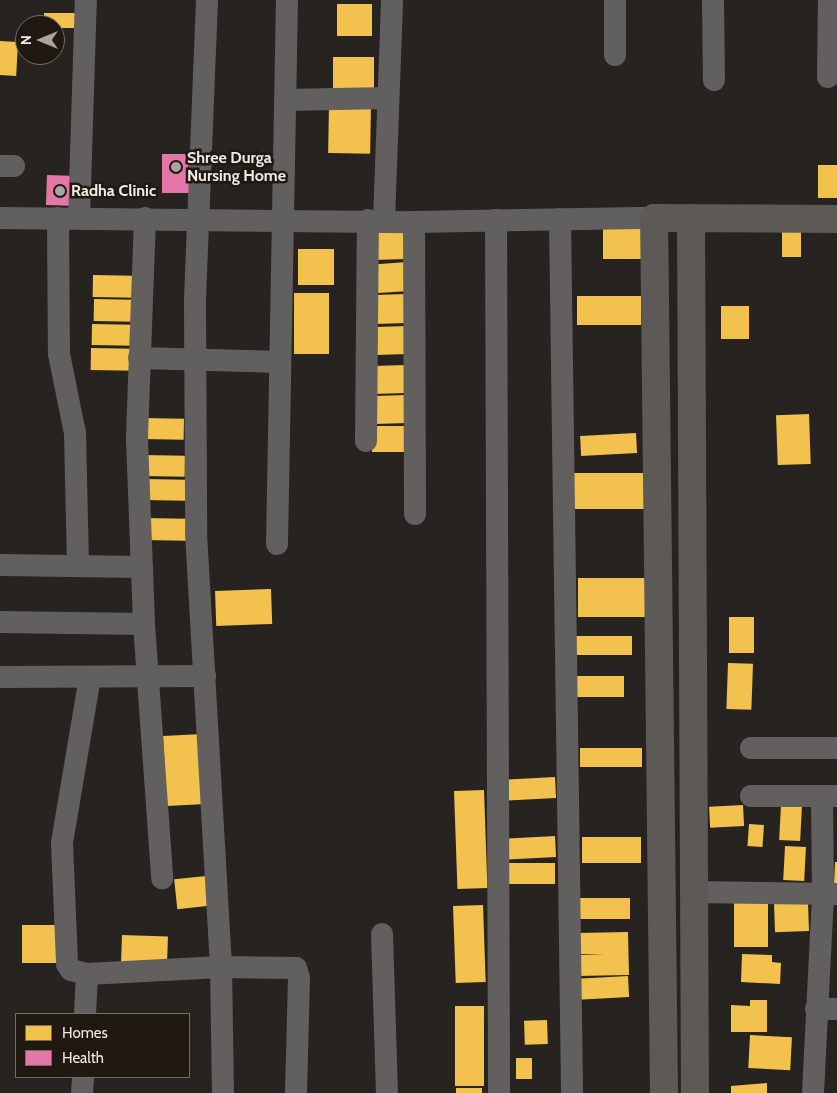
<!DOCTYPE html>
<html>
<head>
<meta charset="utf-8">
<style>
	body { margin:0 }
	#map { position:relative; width:837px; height:1093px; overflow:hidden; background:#262320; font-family:Cabin,sans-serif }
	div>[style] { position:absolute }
	.homes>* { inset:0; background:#f2c14e; transform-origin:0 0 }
	.health>* { inset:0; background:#e377a8; transform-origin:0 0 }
	.street>* { height:22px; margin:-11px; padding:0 11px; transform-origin:11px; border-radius:11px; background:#62605f }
	.secondary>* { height:28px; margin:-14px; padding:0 14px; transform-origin:14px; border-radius:14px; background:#5c5957 }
	.dots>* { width:14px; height:14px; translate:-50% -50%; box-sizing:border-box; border:2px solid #201912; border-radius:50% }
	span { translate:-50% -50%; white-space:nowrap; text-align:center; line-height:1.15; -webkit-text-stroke:5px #201912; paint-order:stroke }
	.poi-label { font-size:16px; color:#efeae5; font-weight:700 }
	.left { translate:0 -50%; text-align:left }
	.legend { position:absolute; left:15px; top:1013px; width:175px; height:65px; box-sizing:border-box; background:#201912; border:1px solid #736d66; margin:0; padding:6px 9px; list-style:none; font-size:15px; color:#efeae5 }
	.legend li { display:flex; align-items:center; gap:10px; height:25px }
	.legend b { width:25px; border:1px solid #736d66 }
	.north { position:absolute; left:15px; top:15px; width:50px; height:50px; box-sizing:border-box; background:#201912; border:1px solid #736d66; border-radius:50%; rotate:270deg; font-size:14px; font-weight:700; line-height:20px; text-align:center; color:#efeae5 }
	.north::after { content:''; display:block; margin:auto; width:18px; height:22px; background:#a9a4a0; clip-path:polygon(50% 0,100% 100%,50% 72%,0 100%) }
</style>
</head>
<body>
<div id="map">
	<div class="homes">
		<i style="left:337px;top:4px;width:35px;height:32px"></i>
		<i style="clip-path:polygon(44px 13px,83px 13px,83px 28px,55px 28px,55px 25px,44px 25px)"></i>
		<i style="left:0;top:41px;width:18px;height:34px;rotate:3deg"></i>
		<i style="left:333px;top:57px;width:41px;height:36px"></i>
		<i style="left:329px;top:104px;width:42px;height:49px;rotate:1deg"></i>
		<i style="left:818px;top:165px;width:19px;height:33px"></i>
		<i style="left:603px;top:227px;width:42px;height:32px"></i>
		<i style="left:782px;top:229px;width:19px;height:28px"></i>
		<i style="left:405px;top:230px;width:29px;height:32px;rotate:88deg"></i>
		<i style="left:298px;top:249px;width:36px;height:36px"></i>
		<i style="left:407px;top:262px;width:29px;height:31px;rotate:86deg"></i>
		<i style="left:93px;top:275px;width:42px;height:22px;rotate:1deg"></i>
		<i style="left:329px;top:293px;width:61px;height:35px;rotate:90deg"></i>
		<i style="left:406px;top:294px;width:29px;height:32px;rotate:88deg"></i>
		<i style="left:577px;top:296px;width:64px;height:29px"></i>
		<i style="left:94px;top:299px;width:41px;height:22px;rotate:1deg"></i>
		<i style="left:721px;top:306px;width:28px;height:33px"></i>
		<i style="left:92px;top:324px;width:42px;height:21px;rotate:1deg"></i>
		<i style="left:407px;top:326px;width:28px;height:32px;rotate:88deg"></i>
		<i style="left:91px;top:348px;width:42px;height:22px;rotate:1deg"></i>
		<i style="left:405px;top:365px;width:28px;height:32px;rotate:88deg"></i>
		<i style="left:406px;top:395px;width:28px;height:32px;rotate:88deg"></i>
		<i style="left:809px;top:414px;width:50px;height:33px;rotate:88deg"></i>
		<i style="left:142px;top:418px;width:42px;height:21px;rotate:1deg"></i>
		<i style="left:372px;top:426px;width:32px;height:26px"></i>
		<i style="left:636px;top:433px;width:20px;height:56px;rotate:87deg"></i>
		<i style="left:143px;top:455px;width:42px;height:21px;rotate:1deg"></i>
		<i style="left:647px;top:473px;width:36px;height:73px;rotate:90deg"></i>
		<i style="left:144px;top:479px;width:42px;height:21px;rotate:1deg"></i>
		<i style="left:144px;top:518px;width:43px;height:22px;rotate:1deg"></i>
		<i style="left:578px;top:578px;width:67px;height:39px"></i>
		<i style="left:271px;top:589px;width:35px;height:56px;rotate:88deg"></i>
		<i style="left:754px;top:617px;width:36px;height:25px;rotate:90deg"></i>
		<i style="left:632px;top:636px;width:19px;height:62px;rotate:90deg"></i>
		<i style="left:728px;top:663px;width:25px;height:46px;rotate:2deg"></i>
		<i style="left:624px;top:676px;width:21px;height:52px;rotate:90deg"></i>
		<i style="left:202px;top:734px;width:70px;height:39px;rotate:87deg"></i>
		<i style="left:642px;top:748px;width:19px;height:62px;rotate:90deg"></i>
		<i style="left:555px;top:777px;width:21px;height:51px;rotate:87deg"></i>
		<i style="left:484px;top:790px;width:98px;height:30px;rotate:88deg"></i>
		<i style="left:743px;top:805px;width:21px;height:34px;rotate:87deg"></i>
		<i style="left:781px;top:805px;width:21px;height:35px;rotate:3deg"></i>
		<i style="left:749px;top:824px;width:15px;height:22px;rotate:4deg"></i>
		<i style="left:555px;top:836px;width:21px;height:51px;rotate:87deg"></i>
		<i style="left:641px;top:837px;width:26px;height:59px;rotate:90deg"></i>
		<i style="left:785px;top:846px;width:21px;height:34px;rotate:3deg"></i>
		<i style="clip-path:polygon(835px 862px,837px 862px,837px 884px,834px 884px)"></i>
		<i style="left:555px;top:863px;width:21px;height:52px;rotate:90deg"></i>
		<i style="left:206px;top:876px;width:30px;height:32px;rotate:84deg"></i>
		<i style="left:630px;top:898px;width:21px;height:51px;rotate:90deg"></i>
		<i style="left:734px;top:902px;width:34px;height:45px"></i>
		<i style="left:808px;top:902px;width:29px;height:34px;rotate:88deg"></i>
		<i style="left:483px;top:905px;width:77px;height:30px;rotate:88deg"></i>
		<i style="left:22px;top:925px;width:39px;height:38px"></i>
		<i style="clip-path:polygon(628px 932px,629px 975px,577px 976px,577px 955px,605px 954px,577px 954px,577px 933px)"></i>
		<i style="left:122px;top:935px;width:46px;height:32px;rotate:2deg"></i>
		<i style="clip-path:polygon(742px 954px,772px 955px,772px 962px,781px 963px,780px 984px,741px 982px)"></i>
		<i style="left:628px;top:976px;width:21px;height:51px;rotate:87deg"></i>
		<i style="clip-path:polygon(750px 1000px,767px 1000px,767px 1032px,731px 1032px,731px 1005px,750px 1006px)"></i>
		<i style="left:455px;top:1006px;width:29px;height:80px"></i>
		<i style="left:547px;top:1020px;width:24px;height:23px;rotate:88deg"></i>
		<i style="left:750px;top:1035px;width:42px;height:33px;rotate:3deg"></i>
		<i style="left:516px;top:1058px;width:16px;height:21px"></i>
		<i style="clip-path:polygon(767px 1083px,767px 1093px,731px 1093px,731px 1086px)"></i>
		<i style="left:456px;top:1088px;width:26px;height:5px"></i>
	</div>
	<div class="health">
		<i style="left:162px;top:154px;width:33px;height:39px"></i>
		<i style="left:47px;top:175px;width:31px;height:30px;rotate:2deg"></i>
	</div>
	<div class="street">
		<i style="left:207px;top:0;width:304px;rotate:92.3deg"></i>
		<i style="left:195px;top:304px;width:229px;rotate:89.7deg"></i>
		<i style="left:196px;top:533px;width:435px;rotate:86.7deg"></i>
		<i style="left:221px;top:967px;width:126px;rotate:89.1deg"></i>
		<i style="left:713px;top:0;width:80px;rotate:89.3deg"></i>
		<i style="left:615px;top:55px;width:55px;rotate:-90deg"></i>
		<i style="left:828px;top:77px;width:77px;rotate:-89.3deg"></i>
		<i style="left:285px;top:100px;width:103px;rotate:-1.1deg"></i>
		<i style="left:0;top:166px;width:14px"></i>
		<i style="left:0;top:218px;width:414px;rotate:0.6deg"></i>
		<i style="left:414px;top:222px;width:240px;rotate:-1deg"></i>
		<i style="left:58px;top:218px;width:136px;rotate:89.6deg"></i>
		<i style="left:59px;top:354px;width:81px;rotate:78.6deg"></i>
		<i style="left:75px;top:433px;width:133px;rotate:88.7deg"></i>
		<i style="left:79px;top:218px;width:218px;rotate:-88.2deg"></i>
		<i style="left:145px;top:218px;width:222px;rotate:92.1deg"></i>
		<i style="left:137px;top:440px;width:184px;rotate:87.8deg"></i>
		<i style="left:144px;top:624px;width:255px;rotate:85.9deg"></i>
		<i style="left:560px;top:219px;width:874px;rotate:89.21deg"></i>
		<i style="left:496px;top:220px;width:873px;rotate:89.8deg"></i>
		<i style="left:384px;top:221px;width:221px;rotate:-87.9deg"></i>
		<i style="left:414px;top:222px;width:292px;rotate:89.8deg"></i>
		<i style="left:139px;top:358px;width:140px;rotate:1.6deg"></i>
		<i style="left:366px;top:441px;width:221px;rotate:-89.5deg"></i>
		<i style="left:277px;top:544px;width:544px;rotate:-88.95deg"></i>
		<i style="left:0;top:565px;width:142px;rotate:0.8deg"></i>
		<i style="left:0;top:622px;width:144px;rotate:0.8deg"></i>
		<i style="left:0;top:677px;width:205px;rotate:-0.3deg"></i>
		<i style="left:90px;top:677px;width:168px;rotate:99.6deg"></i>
		<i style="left:62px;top:843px;width:121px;rotate:87.6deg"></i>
		<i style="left:67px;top:964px;width:7px;rotate:56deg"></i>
		<i style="left:71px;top:970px;width:16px;rotate:14deg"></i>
		<i style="left:87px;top:974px;width:134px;rotate:-3deg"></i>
		<i style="left:221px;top:967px;width:75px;rotate:0.8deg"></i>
		<i style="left:296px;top:968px;width:10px;rotate:73deg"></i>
		<i style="left:299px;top:978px;width:115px;rotate:91.5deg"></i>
		<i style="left:751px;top:748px;width:86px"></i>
		<i style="left:751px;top:796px;width:85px"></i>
		<i style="left:694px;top:892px;width:142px;rotate:0.8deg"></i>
		<i style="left:382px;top:934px;width:159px;rotate:88.2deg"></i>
		<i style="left:816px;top:1009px;width:21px"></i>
		<i style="left:85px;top:1014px;width:40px;rotate:-87.1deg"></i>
		<i style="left:82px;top:1093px;width:16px;rotate:-86deg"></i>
		<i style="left:813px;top:1093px;width:199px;rotate:-87.1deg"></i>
		<i style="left:823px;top:894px;width:98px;rotate:-90.6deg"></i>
	</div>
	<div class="secondary">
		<i style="left:691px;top:218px;width:875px;rotate:89.74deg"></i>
		<i style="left:664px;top:1093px;width:875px;rotate:-90.65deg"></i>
		<i style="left:654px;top:218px;width:183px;rotate:0.3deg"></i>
	</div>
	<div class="dots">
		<i style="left:176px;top:167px;background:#a9a4a0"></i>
		<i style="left:60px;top:191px;background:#a9a4a0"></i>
	</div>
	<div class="poi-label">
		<span class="left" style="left:187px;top:167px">Shree Durga<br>Nursing Home</span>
		<span class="left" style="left:71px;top:191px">Radha Clinic</span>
	</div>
	<ul class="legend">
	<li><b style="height:14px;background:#f2c14e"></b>Homes</li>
	<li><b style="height:14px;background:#e377a8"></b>Health</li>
	</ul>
	<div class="north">N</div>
</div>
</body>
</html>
